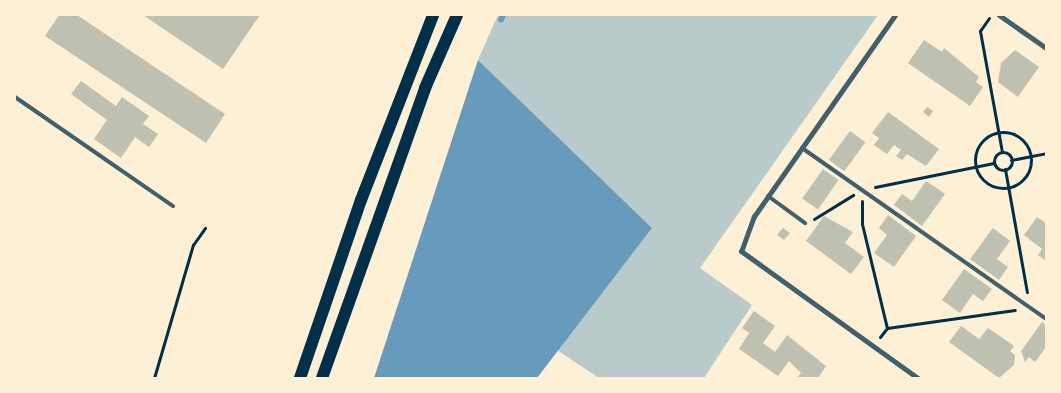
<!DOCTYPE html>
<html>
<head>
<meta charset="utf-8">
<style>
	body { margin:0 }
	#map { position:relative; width:1061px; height:393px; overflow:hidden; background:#fdf0d5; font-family:Lora,serif }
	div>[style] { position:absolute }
	.green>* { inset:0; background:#b9caca }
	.water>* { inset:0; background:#669bbc }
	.stream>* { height:5.5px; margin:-2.75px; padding:0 2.75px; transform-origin:2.75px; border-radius:2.75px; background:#669bbc }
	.building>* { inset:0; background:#bec0b2; transform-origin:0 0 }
	.path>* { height:3px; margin:-1.5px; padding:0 1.5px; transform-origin:1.5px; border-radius:1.5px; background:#003049 }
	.path>.ring { margin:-1.5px; padding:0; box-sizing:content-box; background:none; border:3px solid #003049; border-radius:50% }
	.service>* { height:4px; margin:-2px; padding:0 2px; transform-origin:2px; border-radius:2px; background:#3f606c }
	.minor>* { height:5px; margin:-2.5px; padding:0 2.5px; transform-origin:2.5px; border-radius:2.5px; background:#3f606c }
	.primary>* { height:12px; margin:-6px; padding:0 6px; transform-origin:6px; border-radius:6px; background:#003049 }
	span { translate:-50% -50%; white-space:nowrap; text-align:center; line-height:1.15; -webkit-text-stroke:4.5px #fdf0d5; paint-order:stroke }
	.frame { position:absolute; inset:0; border:16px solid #fdf0d5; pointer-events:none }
</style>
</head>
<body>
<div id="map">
	<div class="green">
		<i style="clip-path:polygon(498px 15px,878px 15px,700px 268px,752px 305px,704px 378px,599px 378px,557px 350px,652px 228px,478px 60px)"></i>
	</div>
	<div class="water">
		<i style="clip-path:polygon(478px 60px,652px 228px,537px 378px,374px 378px)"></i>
	</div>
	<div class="stream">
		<i style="left:501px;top:20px;width:5px;rotate:-68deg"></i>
	</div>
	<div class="building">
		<i style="clip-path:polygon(59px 15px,77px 15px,225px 114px,206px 143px,45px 36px)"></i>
		<i style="clip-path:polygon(143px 15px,260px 15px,223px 69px)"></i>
		<i style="clip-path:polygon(924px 40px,942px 52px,944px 48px,979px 77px,976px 82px,983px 87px,970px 106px,908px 63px)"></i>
		<i style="clip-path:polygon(1015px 50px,1039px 67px,1018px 97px,998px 82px,1001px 63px)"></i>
		<i style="clip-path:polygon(81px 81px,116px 106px,122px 97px,149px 116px,143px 124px,158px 134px,149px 147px,135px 137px,121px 158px,94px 139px,107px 120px,71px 94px)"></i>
		<i style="clip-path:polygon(927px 107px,933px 111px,929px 117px,923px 112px)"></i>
		<i style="clip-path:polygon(888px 112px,939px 149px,926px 166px,907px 154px,902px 160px,896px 156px,901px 150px,894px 145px,887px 154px,874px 145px,879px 138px,872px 133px)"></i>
		<i style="left:850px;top:131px;width:19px;height:36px;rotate:36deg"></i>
		<i style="left:823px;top:169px;width:19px;height:36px;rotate:35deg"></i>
		<i style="clip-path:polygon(926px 181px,945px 194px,922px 226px,894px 205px,902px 194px,912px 201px)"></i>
		<i style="clip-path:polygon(888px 215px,916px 236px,894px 267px,874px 253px,887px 235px,879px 228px)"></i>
		<i style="clip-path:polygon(824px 216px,853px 232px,845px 243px,864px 257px,851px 274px,806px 241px)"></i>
		<i style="clip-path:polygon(1037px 217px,1046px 223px,1046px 261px,1038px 255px,1042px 249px,1024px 235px)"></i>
		<i style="clip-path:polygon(783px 228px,790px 233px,784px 240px,777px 235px)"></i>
		<i style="clip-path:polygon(993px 228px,1010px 241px,997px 259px,1008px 267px,999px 280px,970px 259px)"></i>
		<i style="clip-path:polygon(964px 269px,992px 289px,983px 301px,973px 294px,960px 313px,942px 300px)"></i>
		<i style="clip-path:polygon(754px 311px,775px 326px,763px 343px,775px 352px,787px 335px,826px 366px,818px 378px,797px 378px,801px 373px,789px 361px,778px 376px,739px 349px,749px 333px,742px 328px)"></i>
		<i style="clip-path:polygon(1042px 322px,1046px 325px,1046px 347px,1035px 362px,1029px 357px,1025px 362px,1021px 351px)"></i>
		<i style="clip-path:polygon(961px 326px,979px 339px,988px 328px,1014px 346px,1010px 351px,1015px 355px,1014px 365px,999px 378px,949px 342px)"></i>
	</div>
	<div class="path">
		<i style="left:989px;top:18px;width:16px;rotate:125deg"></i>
		<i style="left:980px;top:31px;width:123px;rotate:79.7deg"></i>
		<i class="ring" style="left:975px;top:132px;width:53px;height:53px"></i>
		<i class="ring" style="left:994px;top:152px;width:15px;height:15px"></i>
		<i style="left:1011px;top:160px;width:36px;rotate:-11deg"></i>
		<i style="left:1005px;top:169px;width:125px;rotate:79.9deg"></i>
		<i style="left:875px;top:187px;width:121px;rotate:-11.4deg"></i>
		<i style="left:862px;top:201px;width:23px;rotate:90deg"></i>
		<i style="left:862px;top:224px;width:107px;rotate:76.5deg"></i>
		<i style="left:814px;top:219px;width:46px;rotate:-31.6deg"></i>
		<i style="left:880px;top:337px;width:11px;rotate:-52deg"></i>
		<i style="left:887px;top:328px;width:129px;rotate:-8deg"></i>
		<i style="left:154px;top:378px;width:139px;rotate:-73.7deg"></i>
		<i style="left:193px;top:245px;width:21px;rotate:-55deg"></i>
	</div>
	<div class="service">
		<i style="left:15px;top:97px;width:192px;rotate:34.6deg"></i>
		<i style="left:802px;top:148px;width:298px;rotate:35deg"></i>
		<i style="left:768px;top:196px;width:46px;rotate:36.1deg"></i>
	</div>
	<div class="minor">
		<i style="left:895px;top:15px;width:246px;rotate:125deg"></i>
		<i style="left:754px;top:216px;width:37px;rotate:110deg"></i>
		<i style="left:741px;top:251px;width:218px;rotate:35.7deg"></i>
		<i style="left:999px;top:15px;width:57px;rotate:35.1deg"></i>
	</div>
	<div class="primary">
		<i style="left:300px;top:378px;width:188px;rotate:-71.1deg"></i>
		<i style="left:361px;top:200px;width:199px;rotate:-68.7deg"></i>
		<i style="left:322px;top:378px;width:308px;rotate:-70.4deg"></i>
		<i style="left:425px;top:88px;width:80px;rotate:-66.3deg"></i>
	</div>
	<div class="frame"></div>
</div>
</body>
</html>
